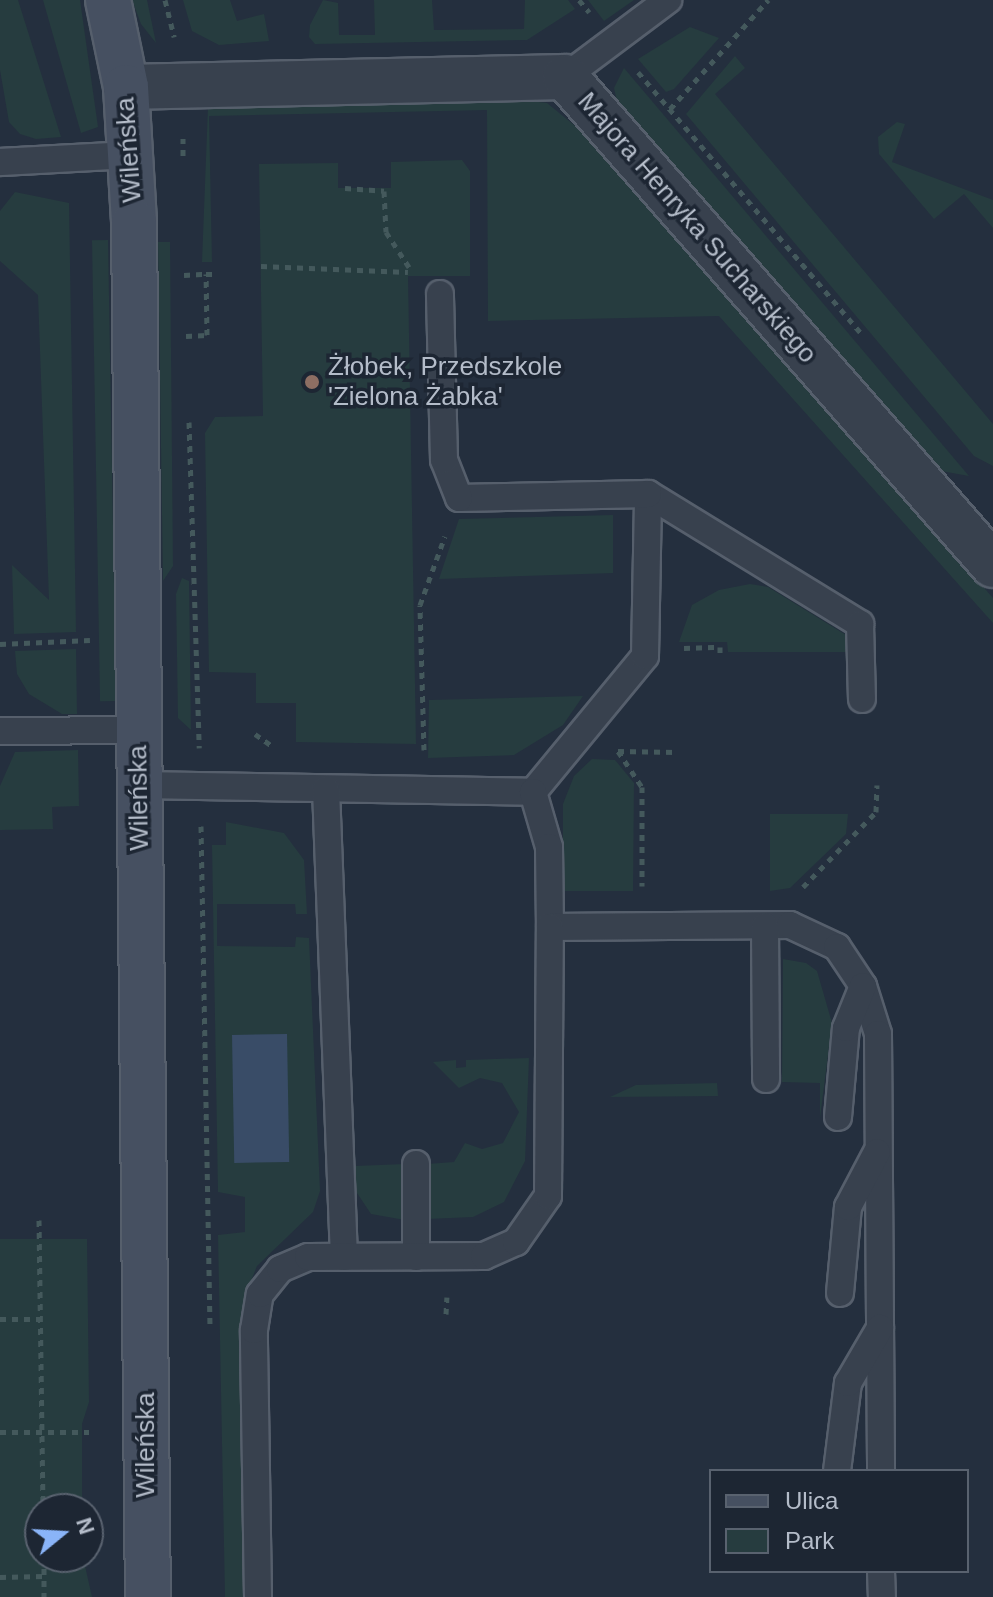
<!DOCTYPE html>
<html>
<head>
<meta charset="utf-8">
<style>
	body { margin:0 }
	#map { position:relative; width:993px; height:1597px; overflow:hidden; background:#242f3e; font-family:Arial,sans-serif }
	div>[style] { position:absolute }
	.green>* { inset:0; background:#263c3f; transform-origin:0 0 }
	.water>* { inset:0; background:#394c67; transform-origin:0 0 }
	.path>* { height:5px; margin-top:-2.5px; transform-origin:0; background:repeating-linear-gradient(90deg,#44595c 0 6px,transparent 0 12px) }
	.roads { filter:drop-shadow(2px 0 #565f6c) drop-shadow(-2px 0 #565f6c) drop-shadow(0 2px #565f6c) drop-shadow(0 -2px #565f6c) }
	.lane>* { height:26px; margin:-13px; padding:0 13px; transform-origin:13px; border-radius:13px; background:#38414e }
	.street>* { height:44px; margin:-22px; padding:0 22px; transform-origin:22px; border-radius:22px; background:#38414e }
	.secondary>* { height:44px; margin:-22px; padding:0 22px; transform-origin:22px; border-radius:22px; background:#465061 }
	.dots>* { width:22px; height:22px; translate:-50% -50%; box-sizing:border-box; border:4px solid #1d2633; border-radius:50% }
	span { translate:-50% -50%; white-space:nowrap; text-align:center; line-height:1.15; -webkit-text-stroke:7px #1d2633; paint-order:stroke }
	.street-label { font-size:26px; color:#b4bcc9 }
	.poi-label { font-size:26px; color:#b4bcc9 }
	.left { translate:0 -50%; text-align:left }
	.legend { position:absolute; left:709px; top:1469px; width:260px; height:104px; box-sizing:border-box; background:#1d2633; border:2px solid #59626f; margin:0; padding:10px 14px; list-style:none; font-size:24px; color:#b4bcc9 }
	.legend li { display:flex; align-items:center; gap:16px; height:40px }
	.legend b { width:40px; border:2px solid #59626f }
	.north { position:absolute; left:24px; top:1493px; width:80px; height:80px; box-sizing:border-box; background:#1d2633; border:2px solid #59626f; border-radius:50%; rotate:72deg; font-size:22px; font-weight:700; line-height:32px; text-align:center; color:#b4bcc9 }
	.north::after { content:''; display:block; margin:auto; width:28px; height:36px; background:#8ab4f8; clip-path:polygon(50% 0,100% 100%,50% 72%,0 100%) }
</style>
</head>
<body>
<div id="map">
	<div class="green">
		<i style="clip-path:polygon(0 0,18px 0,61px 137px,36px 139px,20px 134px,9px 122px,0 70px)"></i>
		<i style="clip-path:polygon(43px 0,80px 0,98px 127px,81px 133px)"></i>
		<i style="clip-path:polygon(132px 0,147px 0,156px 43px,141px 24px)"></i>
		<i style="clip-path:polygon(183px 0,230px 0,237px 21px,264px 14px,269px 41px,219px 45px,192px 31px)"></i>
		<i style="clip-path:polygon(323px 0,338px 3px,339px 35px,375px 35px,374px 0,432px 0,434px 30px,524px 29px,525px 0,568px 0,575px 9px,527px 40px,315px 44px,309px 37px,310px 25px)"></i>
		<i style="clip-path:polygon(588px 0,634px 0,604px 21px)"></i>
		<i style="clip-path:polygon(690px 27px,719px 38px,674px 89px,666px 92px,638px 59px)"></i>
		<i style="clip-path:polygon(735px 56px,745px 68px,715px 94px,993px 424px,993px 466px,974px 456px,686px 114px)"></i>
		<i style="clip-path:polygon(624px 68px,969px 476px,941px 471px,617px 101px,614px 88px)"></i>
		<i style="clip-path:polygon(522px 100px,547px 103px,585px 134px,993px 598px,993px 623px,719px 316px,488px 321px,487px 110px,209px 116px,212px 262px,202px 262px,208px 107px)"></i>
		<i style="clip-path:polygon(897px 122px,905px 124px,892px 162px,993px 200px,993px 228px,964px 194px,934px 219px,879px 154px,878px 137px)"></i>
		<i style="clip-path:polygon(462px 160px,470px 171px,470px 276px,408px 276px,416px 744px,296px 742px,296px 703px,256px 703px,256px 673px,209px 672px,205px 433px,215px 417px,263px 416px,259px 164px,338px 163px,338px 188px,391px 188px,391px 162px)"></i>
		<i style="clip-path:polygon(15px 192px,69px 203px,76px 632px,14px 634px,12px 565px,49px 600px,38px 295px,0 261px,0 211px)"></i>
		<i style="left:108px;top:240px;width:461px;height:16px;rotate:89deg"></i>
		<i style="clip-path:polygon(158px 242px,170px 242px,173px 566px,163px 581px)"></i>
		<i style="clip-path:polygon(613px 515px,613px 573px,439px 579px,459px 519px)"></i>
		<i style="clip-path:polygon(182px 578px,189px 581px,191px 730px,178px 718px,176px 594px)"></i>
		<i style="clip-path:polygon(750px 584px,768px 587px,846px 635px,846px 652px,728px 652px,727px 642px,679px 642px,692px 605px,719px 590px)"></i>
		<i style="clip-path:polygon(76px 649px,77px 714px,62px 714px,29px 694px,17px 674px,15px 651px)"></i>
		<i style="clip-path:polygon(583px 696px,563px 725px,514px 755px,428px 758px,429px 700px)"></i>
		<i style="clip-path:polygon(78px 750px,79px 806px,52px 807px,53px 829px,0 830px,0 786px,15px 752px)"></i>
		<i style="clip-path:polygon(592px 759px,615px 760px,634px 783px,633px 891px,563px 891px,563px 804px,574px 776px)"></i>
		<i style="clip-path:polygon(770px 814px,848px 814px,846px 834px,790px 888px,770px 891px)"></i>
		<i style="clip-path:polygon(226px 822px,284px 833px,304px 860px,307px 914px,296px 914px,295px 904px,217px 904px,217px 946px,295px 947px,296px 937px,309px 938px,320px 1191px,313px 1212px,257px 1266px,243px 1301px,244px 1597px,225px 1597px,218px 1235px,245px 1232px,245px 1197px,218px 1192px,212px 845px,226px 845px)"></i>
		<i style="clip-path:polygon(783px 959px,806px 963px,817px 971px,832px 1023px,820px 1118px,820px 1083px,782px 1082px)"></i>
		<i style="clip-path:polygon(529px 1058px,525px 1161px,504px 1202px,473px 1217px,427px 1219px,427px 1164px,454px 1162px,465px 1143px,482px 1149px,503px 1143px,519px 1112px,502px 1083px,480px 1078px,459px 1088px,433px 1062px,456px 1060px,456px 1068px,466px 1067px,466px 1060px)"></i>
		<i style="clip-path:polygon(717px 1083px,718px 1096px,610px 1097px,636px 1085px)"></i>
		<i style="clip-path:polygon(405px 1164px,405px 1220px,371px 1214px,355px 1190px,355px 1166px)"></i>
		<i style="clip-path:polygon(0 1239px,87px 1239px,89px 1402px,82px 1424px,82px 1509px,40px 1509px,40px 1557px,83px 1557px,92px 1597px,0 1597px)"></i>
	</div>
	<div class="water">
		<i style="left:287px;top:1034px;width:128px;height:55px;rotate:89deg"></i>
	</div>
	<div class="path">
		<i style="left:165px;top:0;width:38px;rotate:76deg"></i>
		<i style="left:579px;top:0;width:16px;rotate:50deg"></i>
		<i style="left:638px;top:72px;width:342px;rotate:49.5deg"></i>
		<i style="left:670px;top:109px;width:147px;rotate:-48deg"></i>
		<i style="left:183px;top:156px;width:22px;rotate:-90deg"></i>
		<i style="left:345px;top:188px;width:39px;rotate:4deg"></i>
		<i style="left:384px;top:191px;width:41px;rotate:87.2deg"></i>
		<i style="left:386px;top:232px;width:42px;rotate:56.7deg"></i>
		<i style="left:261px;top:266px;width:147px;rotate:2.3deg"></i>
		<i style="left:184px;top:275px;width:22px;rotate:-3deg"></i>
		<i style="left:186px;top:336px;width:21px;rotate:-3deg"></i>
		<i style="left:207px;top:335px;width:61px;rotate:-90.9deg"></i>
		<i style="left:206px;top:274px;width:6px"></i>
		<i style="left:189px;top:422px;width:326px;rotate:88.2deg"></i>
		<i style="left:0;top:644px;width:90px;rotate:-2.5deg"></i>
		<i style="left:684px;top:648px;width:36px;rotate:-2deg"></i>
		<i style="left:720px;top:647px;width:6px;rotate:90deg"></i>
		<i style="left:255px;top:734px;width:19px;rotate:35deg"></i>
		<i style="left:424px;top:750px;width:145px;rotate:-91.6deg"></i>
		<i style="left:420px;top:605px;width:73px;rotate:-70.1deg"></i>
		<i style="left:618px;top:751px;width:43px;rotate:56.3deg"></i>
		<i style="left:642px;top:787px;width:99px;rotate:90deg"></i>
		<i style="left:618px;top:751px;width:59px;rotate:1deg"></i>
		<i style="left:201px;top:826px;width:502px;rotate:88.97deg"></i>
		<i style="left:803px;top:887px;width:105px;rotate:-45.8deg"></i>
		<i style="left:876px;top:812px;width:27px;rotate:-88deg"></i>
		<i style="left:39px;top:1220px;width:289px;rotate:89.2deg"></i>
		<i style="left:446px;top:1314px;width:17px;rotate:-87deg"></i>
		<i style="left:0;top:1319px;width:40px"></i>
		<i style="left:0;top:1432px;width:89px"></i>
		<i style="left:44px;top:1557px;width:40px;rotate:90deg"></i>
		<i style="left:0;top:1577px;width:44px;rotate:-1.3deg"></i>
	</div>
	<div class="roads">
		<div class="lane">
			<i style="left:565px;top:77px;width:129px;rotate:-36.8deg"></i>
			<i style="left:0;top:162px;width:131px;rotate:-3.1deg"></i>
			<i style="left:648px;top:494px;width:249px;rotate:31.5deg"></i>
			<i style="left:860px;top:624px;width:75px;rotate:88.5deg"></i>
			<i style="left:0;top:731px;width:138px;rotate:-0.4deg"></i>
			<i style="left:139px;top:785px;width:394px;rotate:1deg"></i>
			<i style="left:533px;top:792px;width:176px;rotate:-50.5deg"></i>
			<i style="left:645px;top:656px;width:162px;rotate:-88.9deg"></i>
			<i style="left:648px;top:494px;width:189px;rotate:178.8deg"></i>
			<i style="left:459px;top:498px;width:41px;rotate:-111.5deg"></i>
			<i style="left:444px;top:460px;width:166px;rotate:-91.4deg"></i>
			<i style="left:326px;top:789px;width:468px;rotate:87.8deg"></i>
			<i style="left:533px;top:792px;width:57px;rotate:73.8deg"></i>
			<i style="left:549px;top:847px;width:80px;rotate:89.3deg"></i>
			<i style="left:550px;top:927px;width:240px;rotate:-0.5deg"></i>
			<i style="left:790px;top:925px;width:52px;rotate:25.1deg"></i>
			<i style="left:837px;top:947px;width:47px;rotate:56.3deg"></i>
			<i style="left:863px;top:986px;width:50px;rotate:72.6deg"></i>
			<i style="left:878px;top:1034px;width:437px;rotate:89.6deg"></i>
			<i style="left:765px;top:926px;width:153px;rotate:89.6deg"></i>
			<i style="left:838px;top:1117px;width:89px;rotate:-84.9deg"></i>
			<i style="left:846px;top:1028px;width:45px;rotate:-68deg"></i>
			<i style="left:416px;top:1257px;width:93px;rotate:-90deg"></i>
			<i style="left:840px;top:1293px;width:86px;rotate:-84.7deg"></i>
			<i style="left:848px;top:1207px;width:62px;rotate:-62.2deg"></i>
			<i style="left:837px;top:1471px;width:89px;rotate:-82.9deg"></i>
			<i style="left:848px;top:1383px;width:64px;rotate:-59.8deg"></i>
			<i style="left:881px;top:1571px;width:26px;rotate:88deg"></i>
			<i style="left:258px;top:1597px;width:267px;rotate:-90.9deg"></i>
			<i style="left:254px;top:1330px;width:36px;rotate:-81deg"></i>
			<i style="left:260px;top:1294px;width:32px;rotate:-51deg"></i>
			<i style="left:280px;top:1269px;width:30px;rotate:-23deg"></i>
			<i style="left:308px;top:1257px;width:176px;rotate:-0.3deg"></i>
			<i style="left:484px;top:1256px;width:35px;rotate:-24deg"></i>
			<i style="left:516px;top:1242px;width:56px;rotate:-55.2deg"></i>
			<i style="left:548px;top:1196px;width:269px;rotate:-89.6deg"></i>
		</div>
		<div class="street">
			<i style="left:126px;top:87px;width:439px;rotate:-1.3deg"></i>
			<i style="left:565px;top:77px;width:649px;rotate:48.75deg"></i>
		</div>
		<div class="secondary">
			<i style="left:108px;top:0;width:89px;rotate:78.3deg"></i>
			<i style="left:126px;top:87px;width:135px;rotate:86.6deg"></i>
			<i style="left:134px;top:222px;width:1375px;rotate:89.42deg"></i>
		</div>
	</div>
	<div class="dots">
		<i style="left:312px;top:382px;background:#8d6e63"></i>
	</div>
	<div class="street-label">
		<span style="left:129px;top:150px;rotate:-94deg">Wileńska</span>
		<span style="left:697px;top:228px;rotate:49deg">Majora Henryka Sucharskiego</span>
		<span style="left:139px;top:798px;rotate:-91deg">Wileńska</span>
		<span style="left:146px;top:1445px;rotate:-90deg">Wileńska</span>
	</div>
	<div class="poi-label">
		<span class="left" style="left:328px;top:382px">Żłobek, Przedszkole<br>'Zielona Żabka'</span>
	</div>
	<ul class="legend">
	<li><b style="height:10px;background:#465061"></b>Ulica</li>
	<li><b style="height:22px;background:#263c3f"></b>Park</li>
	</ul>
	<div class="north">N</div>
</div>
</body>
</html>
